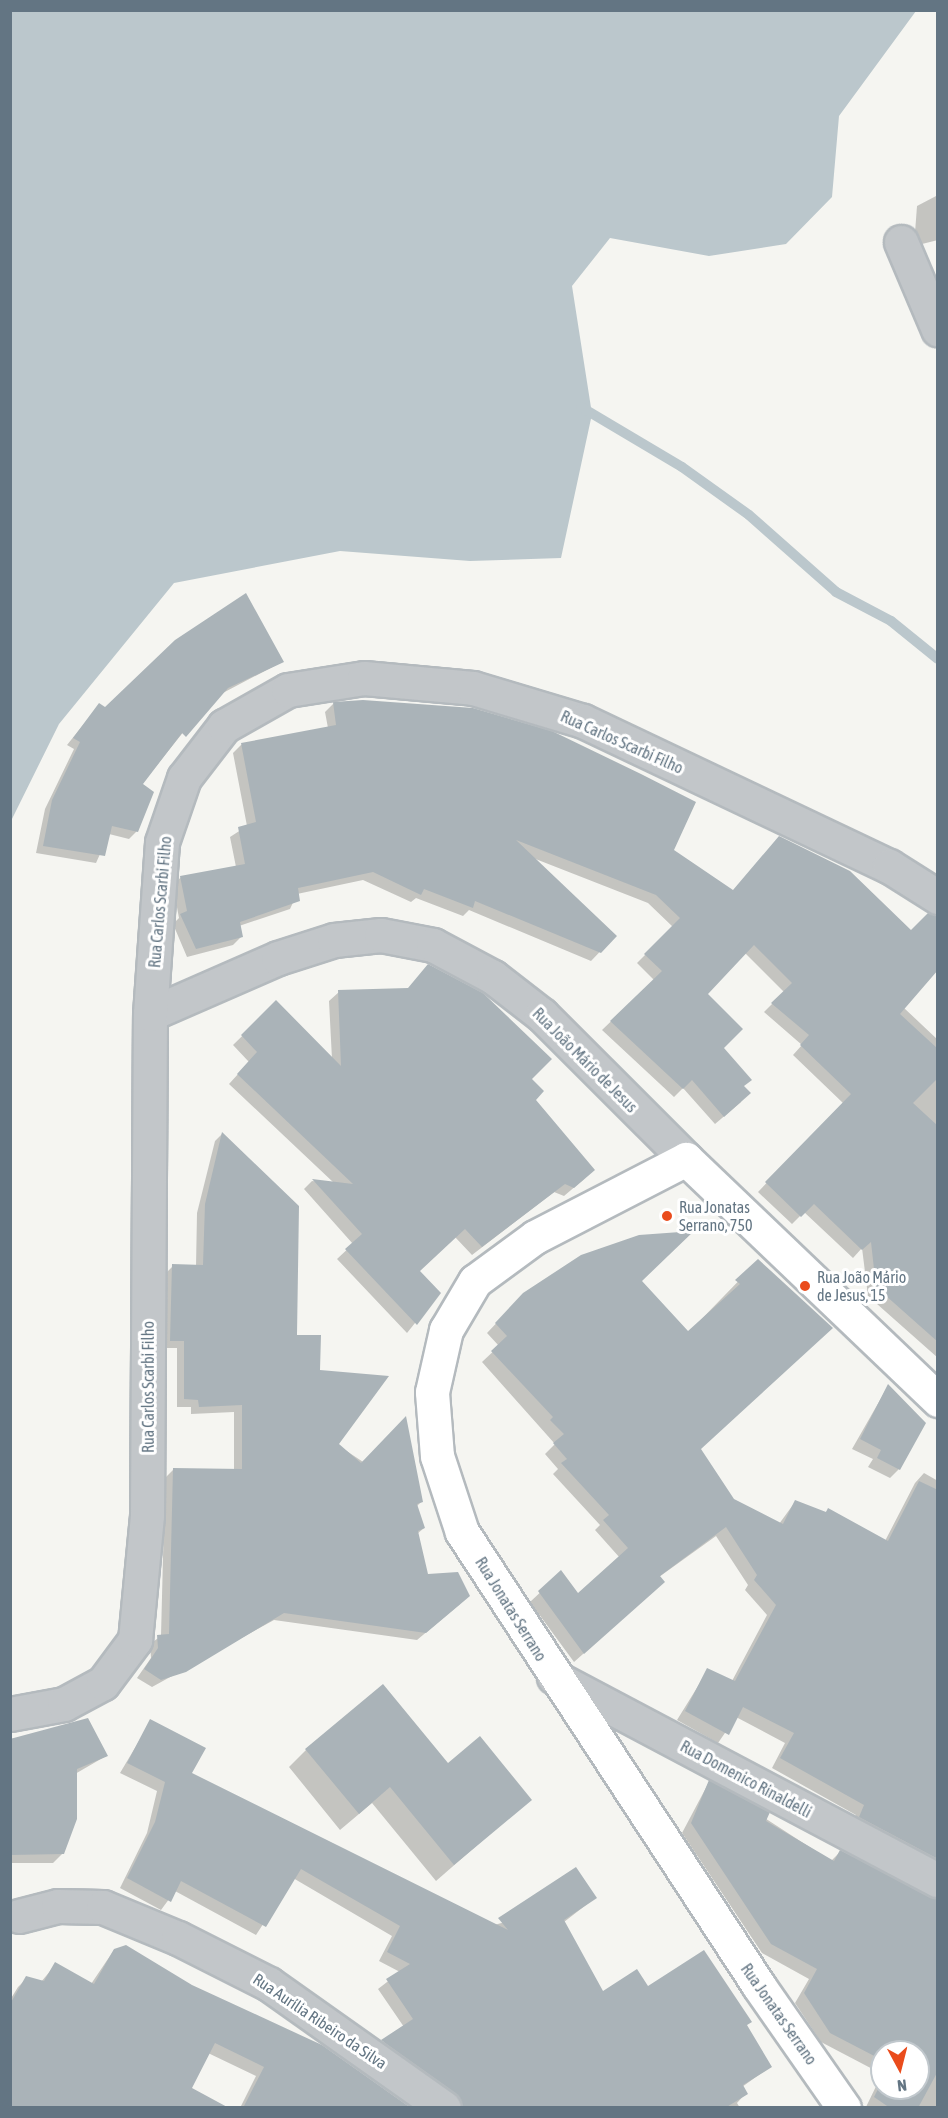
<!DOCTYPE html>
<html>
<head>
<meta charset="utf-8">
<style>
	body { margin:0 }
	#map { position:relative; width:948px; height:2118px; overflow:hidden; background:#f5f5f1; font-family:"Asap Condensed",sans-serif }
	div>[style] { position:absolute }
	.water>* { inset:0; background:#bbc7cc }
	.shadow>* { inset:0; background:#0003 }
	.stream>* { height:10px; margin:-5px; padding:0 5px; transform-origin:5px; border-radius:5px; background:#bbc7cc }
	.building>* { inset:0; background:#aab3b8 }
	.roads { filter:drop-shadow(2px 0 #b4babe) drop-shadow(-2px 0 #b4babe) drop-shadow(0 2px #b4babe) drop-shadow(0 -2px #b4babe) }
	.street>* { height:33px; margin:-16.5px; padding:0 16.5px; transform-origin:16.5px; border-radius:16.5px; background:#c2c6c9 }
	.secondary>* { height:33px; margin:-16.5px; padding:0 16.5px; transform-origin:16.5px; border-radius:16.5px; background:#fff }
	.dots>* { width:16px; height:16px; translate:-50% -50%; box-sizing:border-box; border:3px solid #fff; border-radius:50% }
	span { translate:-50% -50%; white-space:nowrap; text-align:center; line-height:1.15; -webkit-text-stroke:6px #fff; paint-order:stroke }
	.street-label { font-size:16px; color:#637583 }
	.poi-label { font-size:16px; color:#637583 }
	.left { translate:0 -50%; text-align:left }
	.frame { position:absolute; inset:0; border:12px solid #637583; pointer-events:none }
	.north { position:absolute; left:870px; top:2040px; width:60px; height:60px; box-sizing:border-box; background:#fff; border:2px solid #c1c8cd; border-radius:50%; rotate:173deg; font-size:16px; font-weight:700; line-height:24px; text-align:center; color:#637583 }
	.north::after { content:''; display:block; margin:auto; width:21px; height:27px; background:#ea4c1c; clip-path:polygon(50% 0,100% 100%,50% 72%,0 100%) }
</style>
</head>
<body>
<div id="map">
	<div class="water">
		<i style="clip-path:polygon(11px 10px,916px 10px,916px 11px,839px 116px,832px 197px,786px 244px,709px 256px,610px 238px,572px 286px,592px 414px,561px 558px,470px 561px,340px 551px,174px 583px,59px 724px,11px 821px)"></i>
	</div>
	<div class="shadow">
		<i style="clip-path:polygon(938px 195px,938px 240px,914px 246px,917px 206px)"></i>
		<i style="clip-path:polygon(282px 662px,219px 695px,201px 710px,141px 785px,137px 831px,129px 839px,109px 834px,96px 863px,36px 853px,45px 809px,74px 749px,67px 745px,99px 705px,105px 709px)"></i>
		<i style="clip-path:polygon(334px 703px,672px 850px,732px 892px,911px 932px,928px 914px,938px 914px,938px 967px,903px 1007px,938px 1040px,938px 1358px,868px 1296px,862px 1248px,853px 1258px,804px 1212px,792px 1224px,758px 1192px,843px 1103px,793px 1055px,802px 1045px,764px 1012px,784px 992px,745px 953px,706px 994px,722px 1048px,743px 1086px,741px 1102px,715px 1124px,683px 1088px,674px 1097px,602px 1030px,654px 980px,637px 963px,673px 927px,648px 903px,533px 858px,615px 936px,591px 961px,469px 910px,463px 916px,416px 898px,411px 902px,363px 880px,297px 894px,290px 909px,239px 926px,241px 937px,233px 945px,187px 957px,173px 924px,179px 918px,173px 886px,181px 877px,236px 867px,230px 837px,247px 826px,233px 753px,241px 745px,328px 728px,325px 712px)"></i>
		<i style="clip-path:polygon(339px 992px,530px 1079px,534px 1100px,584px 1179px,564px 1196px,554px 1192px,472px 1255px,455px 1237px,419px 1271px,439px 1293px,407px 1333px,337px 1259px,353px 1244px,304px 1189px,312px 1181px,334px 1183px,229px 1084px,249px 1062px,233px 1045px,276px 1003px,332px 1059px,329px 1001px)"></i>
		<i style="clip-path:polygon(222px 1134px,296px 1337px,319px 1371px,336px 1444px,422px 1501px,416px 1507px,424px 1528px,417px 1534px,427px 1575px,460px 1604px,417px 1640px,274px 1620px,152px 1687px,137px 1678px,151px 1658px,150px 1644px,161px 1636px,165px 1478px,173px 1470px,234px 1470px,234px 1412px,191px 1414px,191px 1407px,177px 1407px,177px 1348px,162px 1348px,165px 1274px,173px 1266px,196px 1266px,197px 1213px,215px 1141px)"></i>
		<i style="clip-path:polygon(758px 1261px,700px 1449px,733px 1500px,779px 1524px,795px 1502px,825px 1513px,828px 1510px,885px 1541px,915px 1483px,924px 1473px,938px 1481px,938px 1876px,851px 1827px,856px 1815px,772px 1768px,785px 1743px,736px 1717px,718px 1743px,677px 1720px,708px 1670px,732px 1681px,767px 1615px,745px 1590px,748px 1585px,716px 1536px,659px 1577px,654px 1591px,574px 1662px,530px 1602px,561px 1573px,578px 1595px,620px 1558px,595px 1530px,600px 1525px,553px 1474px,558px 1469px,545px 1454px,555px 1444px,482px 1362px,499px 1346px,487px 1333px,524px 1294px,640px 1281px,688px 1333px)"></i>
		<i style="clip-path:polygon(888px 1386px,899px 1469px,890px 1478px,868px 1467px,873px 1459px,852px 1449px)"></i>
		<i style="clip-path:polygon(151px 1721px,190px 1774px,494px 1925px,595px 1898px,564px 1922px,603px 1993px,647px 1988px,746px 2026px,770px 2067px,742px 2087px,746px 2093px,737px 2103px,740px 2108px,449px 2108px,374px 2050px,404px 2027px,378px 1989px,400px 1972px,379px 1961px,392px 1936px,293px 1878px,256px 1935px,175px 1891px,161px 1910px,120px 1888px,147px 1833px,157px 1791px,120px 1773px)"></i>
		<i style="clip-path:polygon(23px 1738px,106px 1756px,75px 1774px,63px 1853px,53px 1863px,10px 1863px,10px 1739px)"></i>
		<i style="clip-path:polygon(306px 1750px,448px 1765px,530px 1799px,436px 1881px,372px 1803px,340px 1830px,289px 1767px)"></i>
		<i style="clip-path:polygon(evenodd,709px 1782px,831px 1861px,841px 1851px,938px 1900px,938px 2108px,866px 2107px,882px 2074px,821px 2042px,795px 2003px,809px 1979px,762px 1953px,682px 1833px,709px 1782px,882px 2052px,918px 2052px,918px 2088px,882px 2088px,882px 2052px)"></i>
		<i style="clip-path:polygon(114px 1950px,191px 1986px,408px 2108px,240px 2108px,256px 2076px,208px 2053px,10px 2108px,10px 2000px,18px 1987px,27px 1978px,41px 1982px,56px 1964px,91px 1984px)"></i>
	</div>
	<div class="stream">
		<i style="left:581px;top:407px;width:117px;rotate:30.7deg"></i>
		<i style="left:682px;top:467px;width:82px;rotate:35.6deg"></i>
		<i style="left:749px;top:515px;width:116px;rotate:41.5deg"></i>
		<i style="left:836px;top:592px;width:62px;rotate:27.8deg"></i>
		<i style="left:891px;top:621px;width:60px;rotate:39deg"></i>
	</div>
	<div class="building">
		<i style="clip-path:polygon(246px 593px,284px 662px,228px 688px,186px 737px,182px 733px,143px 784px,154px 792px,138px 832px,112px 826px,105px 856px,43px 846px,52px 800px,80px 742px,73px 738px,99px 703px,105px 707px,175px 640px)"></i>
		<i style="clip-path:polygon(363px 700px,473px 708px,552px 731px,641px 774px,696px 802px,674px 850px,733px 890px,779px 836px,850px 871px,911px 930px,928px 913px,938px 916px,938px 970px,900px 1014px,938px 1049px,938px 1078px,913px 1103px,938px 1126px,938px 1342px,876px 1287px,871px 1242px,862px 1250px,814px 1204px,801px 1217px,765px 1182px,851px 1094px,800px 1045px,809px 1035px,771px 1003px,792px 983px,754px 945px,708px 994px,743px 1029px,724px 1048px,752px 1080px,744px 1086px,751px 1093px,724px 1117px,692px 1080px,683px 1089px,610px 1021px,662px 971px,644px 954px,680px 918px,656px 895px,516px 840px,617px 936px,601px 953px,475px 901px,473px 908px,424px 889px,421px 895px,373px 872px,298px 888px,300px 901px,240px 922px,243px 937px,196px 949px,180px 914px,187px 911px,180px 876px,245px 864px,238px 827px,256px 822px,241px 743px,336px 725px,333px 702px)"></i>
		<i style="clip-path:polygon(428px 964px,483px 993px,552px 1059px,532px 1079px,544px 1091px,536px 1100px,595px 1170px,574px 1188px,565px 1184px,482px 1247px,465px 1229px,420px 1271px,441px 1293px,417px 1325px,345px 1249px,362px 1234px,312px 1179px,353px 1184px,237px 1074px,257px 1052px,241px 1035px,276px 1000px,341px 1066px,338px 990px,408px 988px)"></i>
		<i style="clip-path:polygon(222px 1132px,299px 1206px,297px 1335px,321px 1335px,320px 1370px,389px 1376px,339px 1444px,361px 1463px,406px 1416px,423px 1502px,417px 1504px,425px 1528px,418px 1531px,428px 1574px,458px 1572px,470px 1596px,426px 1633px,284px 1613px,186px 1672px,161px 1680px,144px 1669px,158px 1648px,157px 1635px,169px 1634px,173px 1468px,242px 1469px,242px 1405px,199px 1407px,198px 1400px,184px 1399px,184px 1341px,170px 1341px,172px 1264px,203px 1265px,205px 1204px)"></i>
		<i style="clip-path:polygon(694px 1231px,642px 1281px,688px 1331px,740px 1284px,735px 1280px,758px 1259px,833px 1328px,701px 1449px,734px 1499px,783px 1524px,795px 1500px,826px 1512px,828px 1508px,888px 1541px,919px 1481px,938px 1490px,938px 1859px,859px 1817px,864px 1805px,780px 1758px,794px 1733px,743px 1707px,729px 1735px,685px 1711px,707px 1668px,735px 1681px,776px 1605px,754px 1580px,757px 1575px,726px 1527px,660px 1576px,665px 1582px,584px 1654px,538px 1591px,561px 1570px,578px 1593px,628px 1548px,603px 1520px,609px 1515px,561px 1463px,567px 1459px,553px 1443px,564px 1434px,550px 1420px,553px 1417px,491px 1351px,507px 1336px,495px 1323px,523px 1293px,581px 1255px,639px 1235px)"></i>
		<i style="clip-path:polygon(888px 1384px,926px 1423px,900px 1470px,877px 1458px,881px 1450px,860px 1439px)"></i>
		<i style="clip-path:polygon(383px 1684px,448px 1763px,480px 1736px,532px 1800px,454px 1865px,390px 1787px,359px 1814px,305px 1749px)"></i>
		<i style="clip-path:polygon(88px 1718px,108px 1756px,77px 1769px,77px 1819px,64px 1854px,10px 1855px,10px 1739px)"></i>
		<i style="clip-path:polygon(150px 1719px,206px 1748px,192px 1773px,508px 1930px,498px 1918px,576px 1867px,597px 1898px,564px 1920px,603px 1991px,637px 1969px,648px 1986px,704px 1950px,752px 2022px,747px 2025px,772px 2067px,743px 2085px,748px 2094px,725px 2108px,462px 2108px,455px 2093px,381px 2040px,413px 2019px,386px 1979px,410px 1964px,387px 1952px,400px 1926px,301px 1869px,266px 1927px,181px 1881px,171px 1902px,127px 1878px,155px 1822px,165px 1782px,127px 1763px)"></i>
		<i style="clip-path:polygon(709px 1780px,770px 1812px,766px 1821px,834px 1861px,840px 1850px,938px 1899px,938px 2071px,918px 2108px,890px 2108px,874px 2097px,882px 2081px,882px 2088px,918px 2088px,918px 2052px,882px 2052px,882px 2060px,830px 2033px,804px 1993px,817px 1969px,771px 1944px,691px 1823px)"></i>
		<i style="clip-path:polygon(126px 1945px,192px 1985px,322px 2045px,411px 2108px,243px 2108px,264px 2067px,215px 2043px,192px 2088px,229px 2108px,10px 2108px,10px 2004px,26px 1976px,44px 1981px,55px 1962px,94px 1984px,114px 1949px)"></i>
	</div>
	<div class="roads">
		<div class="street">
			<i style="left:901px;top:242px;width:95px;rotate:67deg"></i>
			<i style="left:150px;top:1014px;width:140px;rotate:-23.6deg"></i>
			<i style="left:278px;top:958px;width:59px;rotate:-17.8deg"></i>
			<i style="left:334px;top:940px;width:47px;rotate:-6.1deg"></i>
			<i style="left:381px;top:935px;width:53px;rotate:10.9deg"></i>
			<i style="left:433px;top:945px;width:68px;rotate:28.1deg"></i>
			<i style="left:493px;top:977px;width:62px;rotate:37.8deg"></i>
			<i style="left:542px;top:1015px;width:204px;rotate:45deg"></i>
			<i style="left:554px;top:1677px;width:434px;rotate:27.9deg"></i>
			<i style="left:10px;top:1714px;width:55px;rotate:-10.5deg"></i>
			<i style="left:64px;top:1704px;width:44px;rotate:-28.3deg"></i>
			<i style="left:103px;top:1683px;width:54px;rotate:-53.3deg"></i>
			<i style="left:135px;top:1640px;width:126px;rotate:-84.5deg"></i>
			<i style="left:147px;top:1515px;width:501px;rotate:-89.66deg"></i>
			<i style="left:150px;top:1014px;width:172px;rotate:-86deg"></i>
			<i style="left:162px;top:842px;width:68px;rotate:-71deg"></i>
			<i style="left:184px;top:778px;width:66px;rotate:-52.4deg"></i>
			<i style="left:224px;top:726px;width:73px;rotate:-29.4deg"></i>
			<i style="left:288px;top:690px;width:77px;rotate:-9deg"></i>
			<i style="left:364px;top:678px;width:109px;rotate:5.2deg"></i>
			<i style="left:473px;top:688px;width:115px;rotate:16.7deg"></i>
			<i style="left:583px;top:721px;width:339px;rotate:25.4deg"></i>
			<i style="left:889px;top:866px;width:58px;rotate:32.3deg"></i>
			<i style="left:19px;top:1916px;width:40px;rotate:-14.4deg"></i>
			<i style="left:58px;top:1906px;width:45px;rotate:1.3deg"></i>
			<i style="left:103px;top:1907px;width:81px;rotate:22.5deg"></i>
			<i style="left:178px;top:1938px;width:102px;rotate:26.8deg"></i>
			<i style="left:269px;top:1984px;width:214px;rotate:35.3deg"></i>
		</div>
		<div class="secondary">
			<i style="left:844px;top:2108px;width:149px;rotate:-124.9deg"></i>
			<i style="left:759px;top:1986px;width:543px;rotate:-123.19deg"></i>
			<i style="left:462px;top:1532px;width:80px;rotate:-108.2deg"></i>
			<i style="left:437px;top:1456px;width:64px;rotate:-94.5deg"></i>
			<i style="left:432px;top:1392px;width:64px;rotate:-77.3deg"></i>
			<i style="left:446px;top:1330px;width:57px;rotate:-59.4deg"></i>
			<i style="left:475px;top:1281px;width:74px;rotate:-36.3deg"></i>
			<i style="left:535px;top:1237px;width:170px;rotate:-27.3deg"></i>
			<i style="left:686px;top:1159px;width:349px;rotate:43.7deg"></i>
		</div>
	</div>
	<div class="dots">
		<i style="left:667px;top:1216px;background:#ea4c1c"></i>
		<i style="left:805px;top:1286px;background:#ea4c1c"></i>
	</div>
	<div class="street-label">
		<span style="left:622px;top:742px;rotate:24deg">Rua Carlos Scarbi Filho</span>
		<span style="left:160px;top:902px;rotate:-85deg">Rua Carlos Scarbi Filho</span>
		<span style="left:585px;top:1060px;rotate:45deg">Rua João Mário de Jesus</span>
		<span style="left:148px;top:1387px;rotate:-90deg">Rua Carlos Scarbi Filho</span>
		<span style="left:511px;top:1609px;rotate:58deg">Rua Jonatas Serrano</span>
		<span style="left:746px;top:1779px;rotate:28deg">Rua Domenico Rinaldelli</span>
		<span style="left:779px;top:2014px;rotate:55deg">Rua Jonatas Serrano</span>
		<span style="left:320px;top:2021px;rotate:34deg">Rua Aurília Ribeiro da Silva</span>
	</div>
	<div class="poi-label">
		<span class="left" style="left:679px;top:1216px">Rua Jonatas<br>Serrano, 750</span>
		<span class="left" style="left:817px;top:1286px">Rua João Mário<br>de Jesus, 15</span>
	</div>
	<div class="frame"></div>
	<div class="north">N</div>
</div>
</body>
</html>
